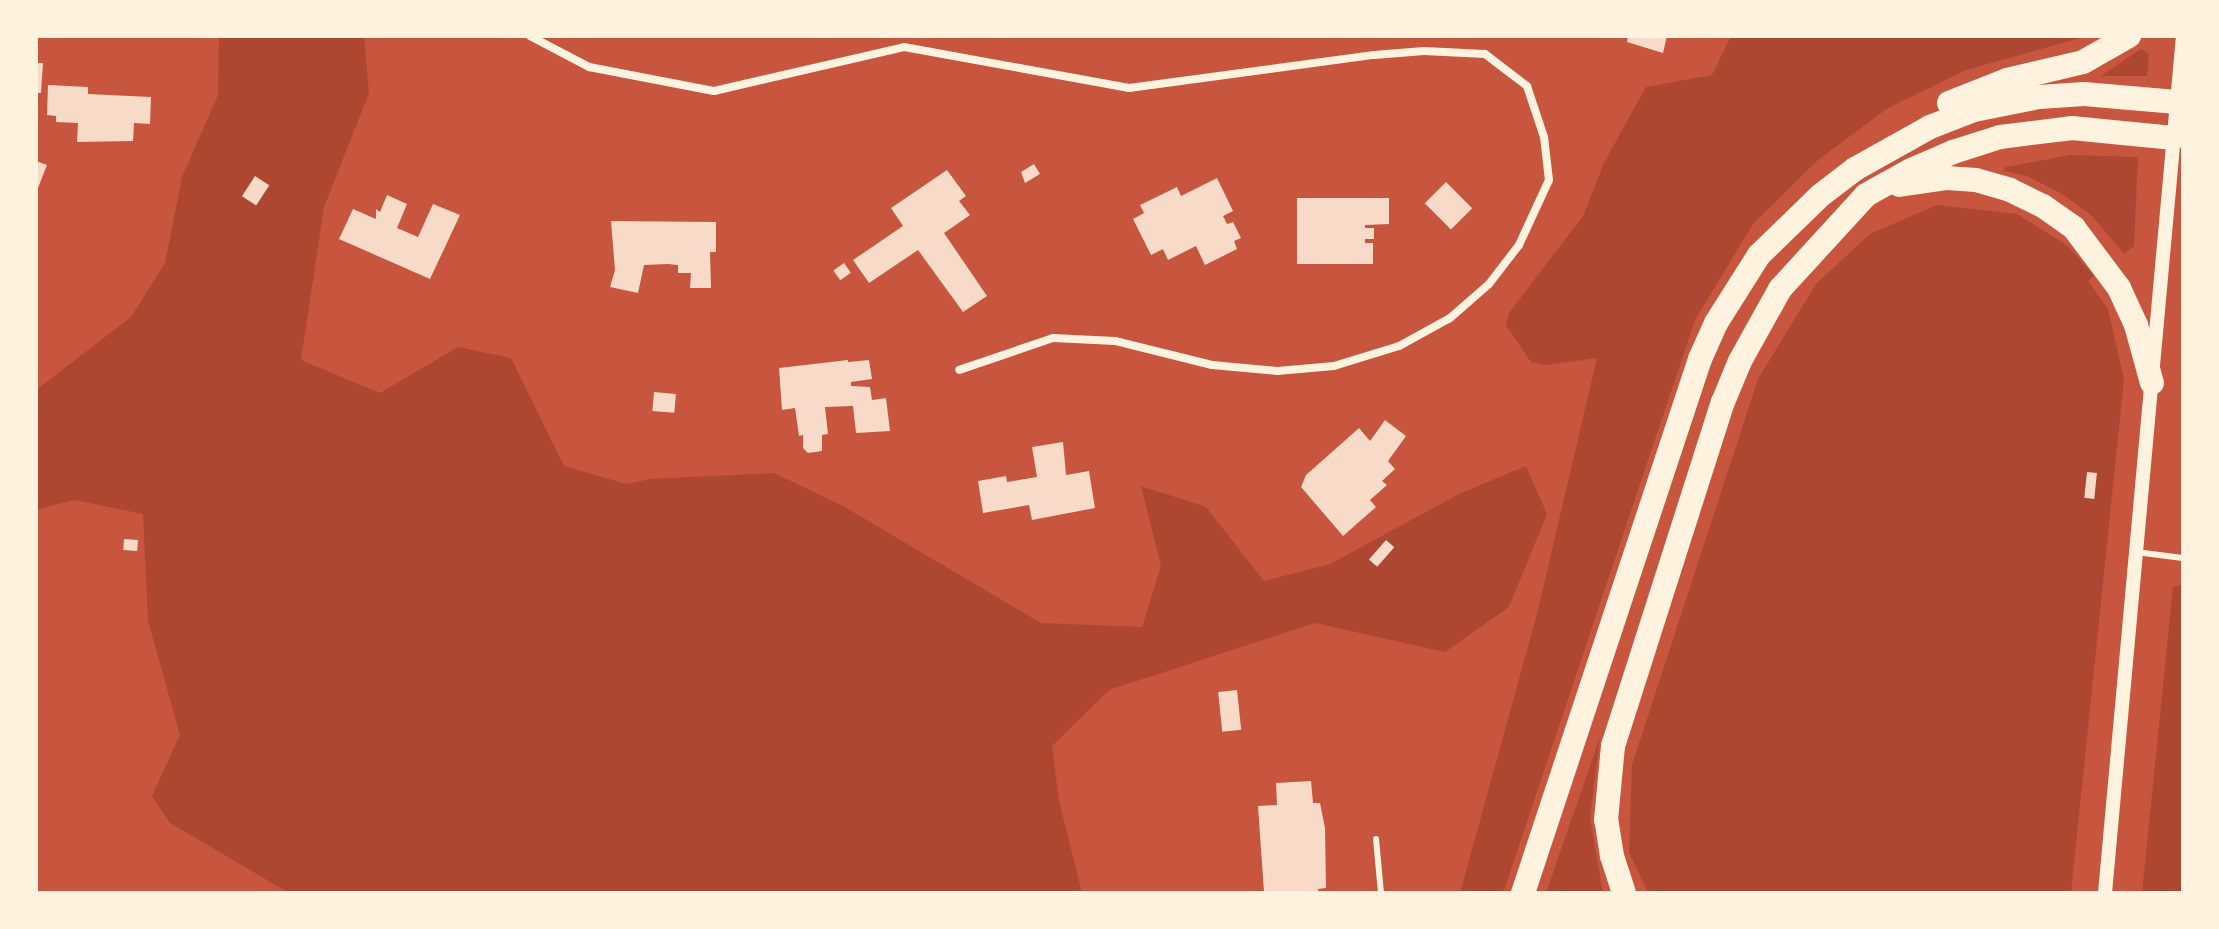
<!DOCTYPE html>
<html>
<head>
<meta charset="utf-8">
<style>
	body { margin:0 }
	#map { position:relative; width:2219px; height:929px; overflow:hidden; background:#c8553d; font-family:Manrope,sans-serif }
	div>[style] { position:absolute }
	.green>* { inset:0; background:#ae4732 }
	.building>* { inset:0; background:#f7dbc8; transform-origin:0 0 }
	.service>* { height:6px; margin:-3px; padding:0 3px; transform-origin:3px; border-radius:3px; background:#fff3e0 }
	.minor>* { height:8px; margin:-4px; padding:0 4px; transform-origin:4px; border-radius:4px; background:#fff3e0 }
	.tertiary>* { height:14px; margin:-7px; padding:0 7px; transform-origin:7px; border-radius:7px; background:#fff3e0 }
	.motorway>* { height:24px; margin:-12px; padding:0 12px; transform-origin:12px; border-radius:12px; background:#fff3e0 }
	span { translate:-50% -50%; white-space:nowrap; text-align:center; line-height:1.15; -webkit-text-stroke:8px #fff3e0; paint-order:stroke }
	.frame { position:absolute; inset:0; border:38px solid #fff3e0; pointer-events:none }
</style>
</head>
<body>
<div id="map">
	<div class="green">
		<i style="clip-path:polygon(219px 36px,364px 36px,369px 93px,324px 207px,301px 360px,380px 393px,458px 347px,511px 358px,564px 466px,626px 484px,650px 479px,774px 473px,843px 506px,1041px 623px,1142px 627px,1161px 566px,1141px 486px,1206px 507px,1264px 581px,1330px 564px,1461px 493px,1526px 466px,1547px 514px,1509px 607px,1445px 652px,1315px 623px,1109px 690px,1052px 746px,1059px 801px,1082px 893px,289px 893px,170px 823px,152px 796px,180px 735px,148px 621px,143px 514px,74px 500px,36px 510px,36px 390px,131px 317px,165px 263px,182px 177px,218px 95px)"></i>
		<i style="clip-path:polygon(1731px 36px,2087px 36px,1966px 70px,1888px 108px,1818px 160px,1753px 224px,1695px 320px,1503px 893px,1460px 893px,1537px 614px,1597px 358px,1546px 365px,1531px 362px,1506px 326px,1509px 313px,1583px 216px,1604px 163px,1646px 87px,1712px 75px)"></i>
		<i style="clip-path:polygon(2141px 49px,2149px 54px,2147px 76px,2101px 76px)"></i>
		<i style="clip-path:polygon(2070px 155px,2138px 157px,2134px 246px,2124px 254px,2092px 216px,2062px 194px,2027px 176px,2003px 171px,2006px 167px)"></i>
		<i style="clip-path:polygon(1937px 205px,2017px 214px,2067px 245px,2094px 276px,2088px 281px,2108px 309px,2124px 379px,2071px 893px,1648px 893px,1629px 852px,1632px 765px,1758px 379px,1816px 284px,1870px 234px)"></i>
		<i style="clip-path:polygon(2183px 584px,2183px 893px,2142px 893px,2173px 587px)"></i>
		<i style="clip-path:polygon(1600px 737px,1590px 818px,1603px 893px,1546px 893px)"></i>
	</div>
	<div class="building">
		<i style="clip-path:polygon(1628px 36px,1667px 36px,1663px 53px,1627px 42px)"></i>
		<i style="clip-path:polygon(36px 63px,43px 63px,41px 93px,36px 93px)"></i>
		<i style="clip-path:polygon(48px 85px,88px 87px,88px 94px,151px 97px,150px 124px,134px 123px,133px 141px,77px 142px,78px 123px,56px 122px,56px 116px,47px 115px)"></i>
		<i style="clip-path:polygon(36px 161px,47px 165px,36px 193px)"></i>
		<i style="clip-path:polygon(1034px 164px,1040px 174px,1025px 183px,1021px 172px)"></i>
		<i style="clip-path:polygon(947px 170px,966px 196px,959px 201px,970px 215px,944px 233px,987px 296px,963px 312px,918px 250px,869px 283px,853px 260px,903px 226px,891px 208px)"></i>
		<i style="left:255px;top:176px;width:17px;height:24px;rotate:33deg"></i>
		<i style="clip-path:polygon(1217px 178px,1233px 211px,1223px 216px,1227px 224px,1233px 222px,1241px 238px,1234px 241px,1237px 249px,1205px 265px,1196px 246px,1168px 260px,1163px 249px,1151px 255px,1133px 219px,1144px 213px,1140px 205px,1177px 187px,1181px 196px)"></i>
		<i style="left:1446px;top:182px;width:37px;height:30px;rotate:45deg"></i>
		<i style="clip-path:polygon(387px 195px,407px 204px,397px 228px,418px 237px,433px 204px,460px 215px,430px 279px,339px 239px,353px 209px,376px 219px,376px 209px,380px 212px)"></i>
		<i style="clip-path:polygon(1297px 198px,1389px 198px,1389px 224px,1365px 225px,1365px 228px,1374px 228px,1374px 239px,1365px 239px,1365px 243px,1373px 243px,1373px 264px,1297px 264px)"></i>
		<i style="clip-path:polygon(611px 221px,716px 222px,716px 252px,710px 252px,711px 288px,690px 288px,691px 273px,678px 273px,678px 265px,668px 264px,644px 265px,638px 293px,610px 287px,615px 270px)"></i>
		<i style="left:844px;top:263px;width:12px;height:13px;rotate:55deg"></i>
		<i style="clip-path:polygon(848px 360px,848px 362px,869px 360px,872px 379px,851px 382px,851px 386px,870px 387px,872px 400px,886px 398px,890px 431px,856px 433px,853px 406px,825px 407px,828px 434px,822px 435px,822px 451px,808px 453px,803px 448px,803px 435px,799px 436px,795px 408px,782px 410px,779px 368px)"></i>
		<i style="left:654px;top:392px;width:22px;height:19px;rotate:5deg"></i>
		<i style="clip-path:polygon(1385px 420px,1406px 436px,1388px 461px,1395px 469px,1382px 481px,1387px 485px,1370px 500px,1376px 507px,1343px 536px,1301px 487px,1306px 475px,1359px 428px,1370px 441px)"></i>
		<i style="clip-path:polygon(1063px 442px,1066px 475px,1089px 471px,1095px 508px,1032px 520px,1029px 505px,983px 513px,978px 481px,1006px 476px,1007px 482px,1037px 477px,1032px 447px)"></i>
		<i style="left:2087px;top:472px;width:10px;height:26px;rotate:6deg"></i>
		<i style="left:124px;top:539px;width:14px;height:11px;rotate:4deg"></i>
		<i style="left:1386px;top:540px;width:11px;height:26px;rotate:41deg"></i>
		<i style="left:1237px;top:690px;width:40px;height:19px;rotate:84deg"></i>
		<i style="clip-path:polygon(1311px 781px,1313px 803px,1320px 803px,1325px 828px,1326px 888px,1318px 889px,1319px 893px,1264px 892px,1258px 806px,1277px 805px,1276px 783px)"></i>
	</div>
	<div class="service">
		<i style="left:2136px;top:552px;width:47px;rotate:7.3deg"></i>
		<i style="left:1376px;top:839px;width:54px;rotate:84.7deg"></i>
	</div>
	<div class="minor">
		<i style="left:530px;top:36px;width:67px;rotate:27.7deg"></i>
		<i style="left:589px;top:67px;width:127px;rotate:10.9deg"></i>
		<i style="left:714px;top:91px;width:195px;rotate:-13deg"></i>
		<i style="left:904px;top:47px;width:229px;rotate:10.3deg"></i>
		<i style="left:1129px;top:88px;width:247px;rotate:-7.7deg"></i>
		<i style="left:1374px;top:55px;width:50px;rotate:-4.6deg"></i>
		<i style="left:1424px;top:51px;width:61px;rotate:2.8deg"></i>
		<i style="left:1485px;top:54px;width:53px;rotate:37.3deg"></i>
		<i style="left:1527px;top:86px;width:54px;rotate:71.6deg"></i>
		<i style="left:1544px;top:137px;width:43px;rotate:83.4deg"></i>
		<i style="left:1549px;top:180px;width:72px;rotate:114.8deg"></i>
		<i style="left:1519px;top:245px;width:49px;rotate:127.6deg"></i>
		<i style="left:1489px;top:284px;width:52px;rotate:138.9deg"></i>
		<i style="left:1450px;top:318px;width:58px;rotate:151.2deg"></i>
		<i style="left:1399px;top:346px;width:68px;rotate:162.9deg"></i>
		<i style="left:1334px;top:366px;width:57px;rotate:175deg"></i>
		<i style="left:1277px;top:371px;width:65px;rotate:-174.7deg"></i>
		<i style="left:1212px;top:365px;width:100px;rotate:-166.1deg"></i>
		<i style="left:1115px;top:341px;width:62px;rotate:-177.2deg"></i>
		<i style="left:1053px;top:338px;width:99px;rotate:161.2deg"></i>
	</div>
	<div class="tertiary">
		<i style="left:2105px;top:893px;width:861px;rotate:-84.8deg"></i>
	</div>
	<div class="motorway">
		<i style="left:1949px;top:103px;width:62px;rotate:-21.6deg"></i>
		<i style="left:2007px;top:80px;width:78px;rotate:-13.3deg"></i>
		<i style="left:2083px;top:62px;width:53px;rotate:-29.5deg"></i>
		<i style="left:1899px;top:185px;width:49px;rotate:-8.3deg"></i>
		<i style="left:1947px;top:178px;width:29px;rotate:4deg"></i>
		<i style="left:1976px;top:180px;width:35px;rotate:16deg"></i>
		<i style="left:2010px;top:190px;width:37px;rotate:26deg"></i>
		<i style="left:2043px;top:206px;width:38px;rotate:35deg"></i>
		<i style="left:2074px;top:228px;width:75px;rotate:53.1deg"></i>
		<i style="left:2119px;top:288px;width:41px;rotate:65.3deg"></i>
		<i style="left:2136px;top:325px;width:60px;rotate:74.6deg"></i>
		<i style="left:1523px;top:893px;width:563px;rotate:-71.66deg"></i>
		<i style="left:1700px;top:359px;width:39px;rotate:-66deg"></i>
		<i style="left:1716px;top:323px;width:80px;rotate:-57.7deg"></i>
		<i style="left:1759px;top:255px;width:86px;rotate:-44.1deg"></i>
		<i style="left:1821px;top:195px;width:43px;rotate:-37.4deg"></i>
		<i style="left:1855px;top:169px;width:86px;rotate:-29.2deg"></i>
		<i style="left:1930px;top:127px;width:47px;rotate:-21.1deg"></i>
		<i style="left:1974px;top:110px;width:66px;rotate:-11.3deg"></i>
		<i style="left:2039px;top:97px;width:45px;rotate:-3.8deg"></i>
		<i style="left:2084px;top:94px;width:93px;rotate:4.9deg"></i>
		<i style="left:1624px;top:893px;width:39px;rotate:-108deg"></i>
		<i style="left:1612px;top:856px;width:36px;rotate:-99deg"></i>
		<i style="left:1606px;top:820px;width:74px;rotate:-84.6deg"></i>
		<i style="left:1613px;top:746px;width:361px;rotate:-72.3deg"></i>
		<i style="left:1723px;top:402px;width:44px;rotate:-67.5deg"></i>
		<i style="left:1740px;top:361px;width:82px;rotate:-60.9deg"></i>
		<i style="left:1780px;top:289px;width:127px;rotate:-47.5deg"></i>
		<i style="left:1866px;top:195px;width:51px;rotate:-29.1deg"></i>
		<i style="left:1911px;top:170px;width:46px;rotate:-23.2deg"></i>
		<i style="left:1953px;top:152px;width:49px;rotate:-17.7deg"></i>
		<i style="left:2000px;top:137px;width:73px;rotate:-7.1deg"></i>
		<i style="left:2072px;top:128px;width:102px;rotate:5.6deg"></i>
	</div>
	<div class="frame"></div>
</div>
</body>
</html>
